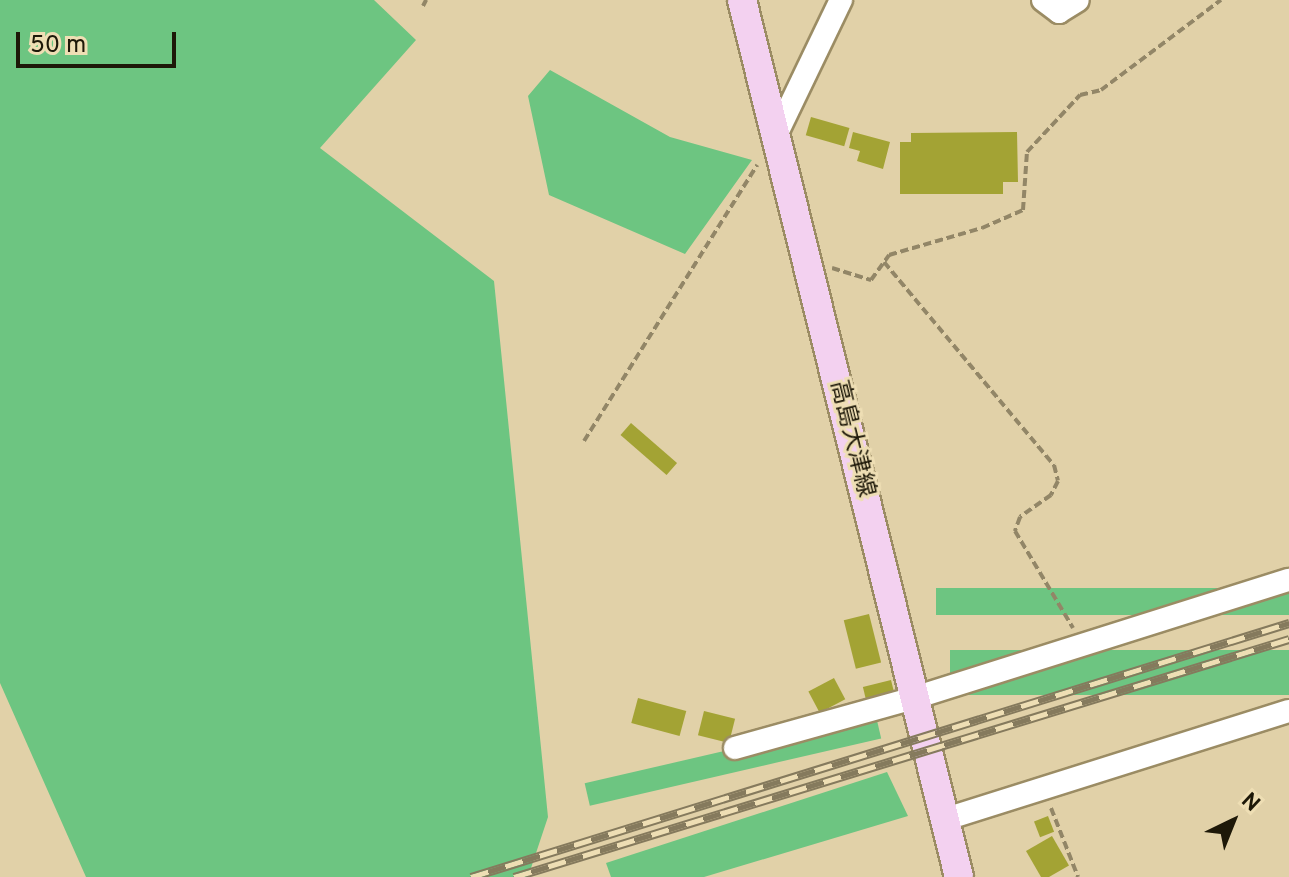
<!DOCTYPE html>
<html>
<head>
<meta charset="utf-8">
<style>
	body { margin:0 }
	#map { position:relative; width:1289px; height:877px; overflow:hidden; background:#e1d1a8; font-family:Overpass,"Noto Sans JP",sans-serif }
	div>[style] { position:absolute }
	.green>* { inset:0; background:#6dc581; transform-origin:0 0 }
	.building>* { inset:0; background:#a3a334; transform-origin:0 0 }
	.path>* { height:4px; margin-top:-2px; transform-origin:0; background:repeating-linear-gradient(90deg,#928667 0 8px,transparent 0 12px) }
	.roads { filter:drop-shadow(2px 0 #9b8c64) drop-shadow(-2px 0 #9b8c64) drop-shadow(0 2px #9b8c64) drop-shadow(0 -2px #9b8c64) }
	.minor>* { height:22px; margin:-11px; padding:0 11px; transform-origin:11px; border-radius:11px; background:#fff }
	.major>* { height:28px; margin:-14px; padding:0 14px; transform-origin:14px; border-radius:14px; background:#f3d1f0 }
	.rail>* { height:9px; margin-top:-4.5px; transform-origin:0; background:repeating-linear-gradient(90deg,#eedeb4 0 18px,#857a5d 0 36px); box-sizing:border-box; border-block:2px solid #857a5d }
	span { translate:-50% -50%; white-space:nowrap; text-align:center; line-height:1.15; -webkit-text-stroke:6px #eedeb4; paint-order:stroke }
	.street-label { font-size:24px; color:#1d1808 }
	.north { position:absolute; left:1193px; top:781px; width:80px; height:80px; -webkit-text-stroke:6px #eedeb4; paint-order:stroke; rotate:43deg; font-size:22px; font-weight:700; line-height:32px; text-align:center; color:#1d1808 }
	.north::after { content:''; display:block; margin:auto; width:28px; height:36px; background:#1d1808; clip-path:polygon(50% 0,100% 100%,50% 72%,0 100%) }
	.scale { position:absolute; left:16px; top:32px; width:160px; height:36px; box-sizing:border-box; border:4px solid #1d1808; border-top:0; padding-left:10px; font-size:24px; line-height:28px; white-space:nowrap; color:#1d1808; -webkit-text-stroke:6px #eedeb4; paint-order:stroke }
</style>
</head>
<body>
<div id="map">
	<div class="green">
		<i style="clip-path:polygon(0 0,374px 0,416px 40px,320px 148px,494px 281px,548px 817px,528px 877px,86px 877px,0 683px)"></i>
		<i style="clip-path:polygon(550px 70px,670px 137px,752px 160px,685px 254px,549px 195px,528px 96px)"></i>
		<i style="left:1289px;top:588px;width:27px;height:353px;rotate:90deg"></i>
		<i style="left:1289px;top:650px;width:45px;height:339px;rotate:90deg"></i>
		<i style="left:876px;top:716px;width:23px;height:299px;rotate:77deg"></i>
		<i style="clip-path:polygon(887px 772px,908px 816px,704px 877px,611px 877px,606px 863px)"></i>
	</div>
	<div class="building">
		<i style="left:811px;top:117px;width:40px;height:19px;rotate:16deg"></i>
		<i style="clip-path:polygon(853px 132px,890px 142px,883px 169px,857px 161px,860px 151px,849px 148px)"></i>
		<i style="clip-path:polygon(1017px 132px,1018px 182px,1003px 182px,1003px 194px,900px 194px,900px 142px,911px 142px,911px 133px)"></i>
		<i style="left:631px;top:423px;width:61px;height:16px;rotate:41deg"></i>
		<i style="left:869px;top:614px;width:50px;height:26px;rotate:76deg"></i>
		<i style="left:834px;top:678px;width:24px;height:29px;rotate:62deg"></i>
		<i style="left:891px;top:680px;width:21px;height:29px;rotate:76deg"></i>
		<i style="left:638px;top:698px;width:50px;height:26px;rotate:15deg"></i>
		<i style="left:704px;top:711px;width:32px;height:25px;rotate:14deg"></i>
		<i style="left:1048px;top:816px;width:17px;height:15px;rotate:69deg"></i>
		<i style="left:1052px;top:836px;width:34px;height:30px;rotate:60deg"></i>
	</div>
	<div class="path">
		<i style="left:423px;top:6px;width:7px;rotate:-63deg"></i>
		<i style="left:884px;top:262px;width:265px;rotate:50.1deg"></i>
		<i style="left:1054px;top:465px;width:16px;rotate:76deg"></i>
		<i style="left:1058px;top:481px;width:16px;rotate:117deg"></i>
		<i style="left:1051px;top:495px;width:38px;rotate:145deg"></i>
		<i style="left:1020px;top:517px;width:15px;rotate:110deg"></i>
		<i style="left:1015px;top:531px;width:113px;rotate:59.1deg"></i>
		<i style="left:832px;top:268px;width:41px;rotate:17.1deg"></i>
		<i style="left:871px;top:280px;width:31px;rotate:-54deg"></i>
		<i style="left:889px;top:255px;width:97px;rotate:-16.2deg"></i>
		<i style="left:982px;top:228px;width:45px;rotate:-23.7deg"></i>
		<i style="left:1023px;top:210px;width:58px;rotate:-86.1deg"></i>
		<i style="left:1027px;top:152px;width:78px;rotate:-47.1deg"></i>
		<i style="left:1080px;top:95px;width:22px;rotate:-13deg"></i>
		<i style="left:1101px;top:90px;width:150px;rotate:-36.9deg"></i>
		<i style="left:584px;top:441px;width:326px;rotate:-57.9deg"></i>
		<i style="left:1051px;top:808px;width:74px;rotate:68.6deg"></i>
	</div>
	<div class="roads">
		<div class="minor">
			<i style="left:1043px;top:0;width:20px;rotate:37deg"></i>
			<i style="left:1059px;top:12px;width:22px;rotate:-32deg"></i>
			<i style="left:776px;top:135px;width:150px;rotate:-64.3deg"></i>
			<i style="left:735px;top:748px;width:186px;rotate:-15.6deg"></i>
			<i style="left:914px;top:698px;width:393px;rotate:-17.5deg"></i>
			<i style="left:949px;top:818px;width:356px;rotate:-17.5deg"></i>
		</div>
		<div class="major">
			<i style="left:742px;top:0;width:903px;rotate:76.1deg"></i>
		</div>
	</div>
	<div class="rail">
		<i style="left:471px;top:877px;width:857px;rotate:-17.25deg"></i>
		<i style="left:514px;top:877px;width:811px;rotate:-17.07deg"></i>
	</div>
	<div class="street-label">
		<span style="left:851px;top:439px;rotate:76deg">高島大津線</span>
	</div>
	<div class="north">N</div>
	<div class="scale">50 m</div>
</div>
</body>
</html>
